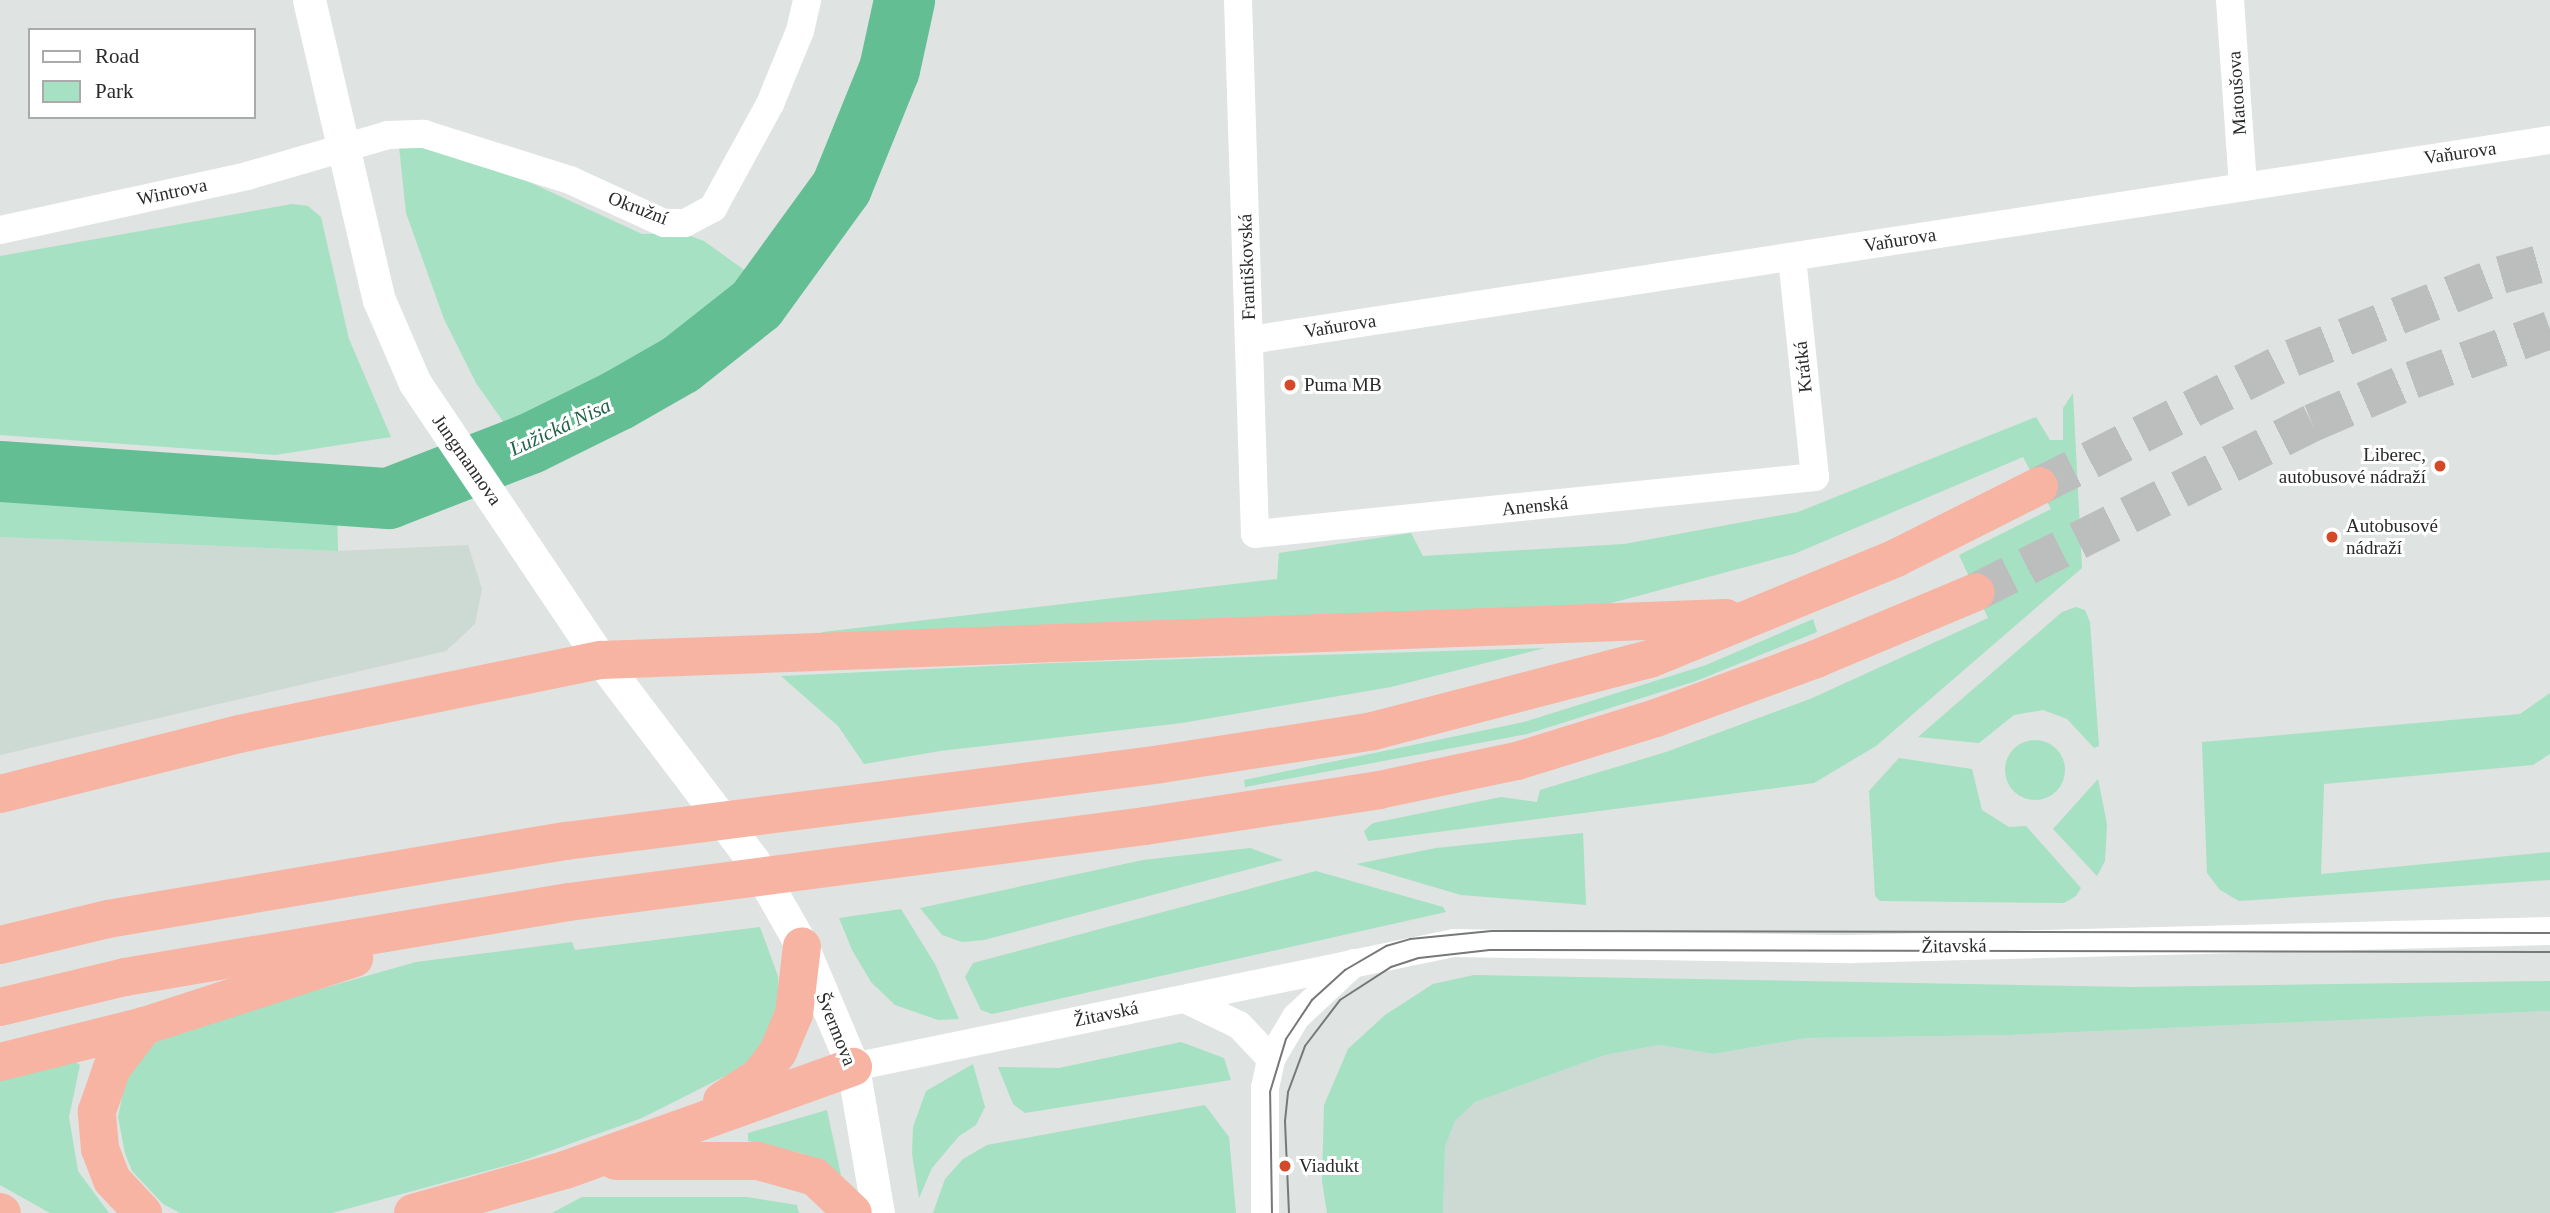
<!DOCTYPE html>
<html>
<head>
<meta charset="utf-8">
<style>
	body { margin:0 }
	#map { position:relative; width:2550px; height:1213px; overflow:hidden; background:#dfe3e1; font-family:Georgia,serif }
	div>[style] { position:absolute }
	.built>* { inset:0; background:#cdd9d3 }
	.green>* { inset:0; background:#a6e1c3 }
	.round { border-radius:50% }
	.river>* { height:61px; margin:-30.5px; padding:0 30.5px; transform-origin:30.5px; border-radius:30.5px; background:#64be94 }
	.trunk-tunnel>* { height:38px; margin-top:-19px; transform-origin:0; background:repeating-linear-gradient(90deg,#bbbebc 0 38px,transparent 0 57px) }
	.minor>* { height:28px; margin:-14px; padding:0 14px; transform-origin:14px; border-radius:14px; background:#fff }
	.tertiary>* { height:33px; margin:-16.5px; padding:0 16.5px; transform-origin:16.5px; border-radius:16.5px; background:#fff }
	.trunk>* { height:38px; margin:-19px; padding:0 19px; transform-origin:19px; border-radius:19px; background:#f7b4a3 }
	.tram>* { height:2px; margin:-1px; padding:0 1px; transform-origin:1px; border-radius:1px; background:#767977 }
	.dots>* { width:19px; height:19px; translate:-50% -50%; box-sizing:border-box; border:4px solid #fff; border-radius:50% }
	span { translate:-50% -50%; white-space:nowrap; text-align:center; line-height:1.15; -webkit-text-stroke:6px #fff; paint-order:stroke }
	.street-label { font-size:19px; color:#292b2a }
	.poi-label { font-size:19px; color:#292b2a }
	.left { translate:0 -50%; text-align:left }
	.right { translate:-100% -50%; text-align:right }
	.water-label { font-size:21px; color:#226549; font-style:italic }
	.legend { position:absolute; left:28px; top:28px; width:228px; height:91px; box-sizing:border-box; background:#fff; border:2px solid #a9aaaa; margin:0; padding:9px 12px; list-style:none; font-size:21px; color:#292b2a }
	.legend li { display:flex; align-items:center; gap:14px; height:35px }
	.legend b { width:35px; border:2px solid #a9aaaa }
</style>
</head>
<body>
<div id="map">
	<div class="built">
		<i style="clip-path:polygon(0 537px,338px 551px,468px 545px,482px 589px,475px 624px,446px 651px,0 755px)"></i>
		<i style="clip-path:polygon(2550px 1011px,2550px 1213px,1443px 1213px,1445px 1147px,1455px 1121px,1475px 1102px,1605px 1055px,1659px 1045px,1713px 1054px,1807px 1038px,2008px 1035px)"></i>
	</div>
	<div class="green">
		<i style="clip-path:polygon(399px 146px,460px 150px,642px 234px,682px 233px,704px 241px,754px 277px,678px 348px,596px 404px,514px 437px,476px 383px,444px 319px,406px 213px)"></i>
		<i style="clip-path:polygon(292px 204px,308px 206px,321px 217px,349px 339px,391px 437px,275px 455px,0 435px,0 256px)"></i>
		<i style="clip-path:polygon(2073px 393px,2082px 568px,1876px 746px,1814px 783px,1368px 841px,1364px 831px,1373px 823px,1501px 797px,1537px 802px,1540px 790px,1666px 752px,1810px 699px,1988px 618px,1959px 555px,2051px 509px,2023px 457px,1794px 554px,1604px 605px,822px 638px,822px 632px,1277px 579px,1279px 553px,1411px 533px,1423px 556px,1624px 544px,1798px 512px,2036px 417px,2050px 440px,2063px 440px,2063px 408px)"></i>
		<i style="clip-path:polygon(0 481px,337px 510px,338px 551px,0 537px)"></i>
		<i style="clip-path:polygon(2076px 607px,2085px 610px,2090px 622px,2099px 746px,2094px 748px,2067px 719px,2043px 710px,2014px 715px,1979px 743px,1918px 737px,2062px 612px)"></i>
		<i style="clip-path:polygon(1813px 619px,1817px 632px,1696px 681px,1527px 734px,1245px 787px,1244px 780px,1524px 722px,1706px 665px)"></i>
		<i style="clip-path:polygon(1545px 648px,1391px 687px,1182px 723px,940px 751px,864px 764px,838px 726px,781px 676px,1054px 663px)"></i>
		<i style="clip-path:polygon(2550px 693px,2550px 754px,2533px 765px,2324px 784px,2321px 874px,2550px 852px,2550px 880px,2239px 901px,2220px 890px,2207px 873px,2202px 742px,2520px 714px)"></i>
		<i class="round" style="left:2005px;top:740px;width:60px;height:60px"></i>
		<i style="clip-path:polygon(1899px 758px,1972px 769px,1982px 810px,2009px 827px,2026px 826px,2081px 888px,2076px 896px,2064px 903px,1880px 901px,1875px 896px,1869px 791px)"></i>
		<i style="clip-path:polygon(2098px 779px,2107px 824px,2105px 861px,2097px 876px,2053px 829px)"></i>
		<i style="clip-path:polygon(1583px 833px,1586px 905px,1461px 895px,1356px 864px,1436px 848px)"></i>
		<i style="clip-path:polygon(1250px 848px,1283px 860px,984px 940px,962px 942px,942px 935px,920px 908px,1143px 860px)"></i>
		<i style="clip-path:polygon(1316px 871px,1443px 907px,1446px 912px,992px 1014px,981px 1010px,965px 977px,973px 963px)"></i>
		<i style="clip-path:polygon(901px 909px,935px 964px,959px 1019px,938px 1020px,895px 1005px,871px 982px,852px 950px,839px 918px)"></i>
		<i style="clip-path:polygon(760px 927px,778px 976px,780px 1009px,751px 1063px,642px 1118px,519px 1162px,332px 1213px,180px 1213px,163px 1204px,132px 1171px,125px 1153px,118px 1117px,125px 1082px,145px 1047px,179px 1029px,416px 962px,572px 942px,575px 950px)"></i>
		<i style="clip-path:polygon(1474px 975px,2133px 987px,2550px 981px,2550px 1011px,2008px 1035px,1807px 1038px,1713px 1054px,1659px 1045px,1605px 1055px,1475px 1102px,1455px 1121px,1445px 1147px,1443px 1213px,1327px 1213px,1322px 1181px,1324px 1105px,1348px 1049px,1385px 1015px,1433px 984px)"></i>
		<i style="clip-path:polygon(1181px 1042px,1224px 1058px,1231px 1080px,1025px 1113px,1013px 1104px,998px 1067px,1059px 1068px)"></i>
		<i style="clip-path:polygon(72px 1060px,80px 1065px,69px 1117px,78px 1171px,109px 1213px,50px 1213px,0 1185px,0 1078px)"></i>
		<i style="clip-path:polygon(973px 1064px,985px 1107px,976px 1125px,959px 1136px,932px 1168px,919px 1198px,912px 1154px,913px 1127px,926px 1091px)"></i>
		<i style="clip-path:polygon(1205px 1105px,1229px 1137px,1236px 1213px,933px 1213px,945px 1179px,963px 1159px,987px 1145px)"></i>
		<i style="clip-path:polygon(827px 1110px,841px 1175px,804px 1154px,748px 1141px,748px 1133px)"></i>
		<i style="clip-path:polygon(582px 1197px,747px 1197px,797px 1205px,799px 1213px,552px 1213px)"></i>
	</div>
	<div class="river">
		<i style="left:0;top:471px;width:389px;rotate:4deg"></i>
		<i style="left:388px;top:498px;width:152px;rotate:-21.2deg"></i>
		<i style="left:530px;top:443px;width:97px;rotate:-26.3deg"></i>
		<i style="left:617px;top:400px;width:73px;rotate:-29.7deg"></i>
		<i style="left:680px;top:364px;width:97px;rotate:-38.3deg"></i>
		<i style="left:756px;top:304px;width:145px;rotate:-54deg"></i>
		<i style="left:841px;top:187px;width:127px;rotate:-67.9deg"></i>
		<i style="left:889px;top:69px;width:71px;rotate:-77.7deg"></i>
	</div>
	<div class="trunk-tunnel">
		<i style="left:2039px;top:486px;width:284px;rotate:-26.8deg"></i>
		<i style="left:2292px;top:358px;width:225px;rotate:-21.7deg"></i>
		<i style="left:2501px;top:275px;width:51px;rotate:-15.9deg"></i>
		<i style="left:1976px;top:592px;width:376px;rotate:-26.7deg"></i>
		<i style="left:2312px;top:423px;width:109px;rotate:-23.3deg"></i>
		<i style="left:2412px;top:380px;width:147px;rotate:-19.9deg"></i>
	</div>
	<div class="minor">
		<i style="left:1238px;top:0;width:534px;rotate:88.18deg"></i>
		<i style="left:1255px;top:534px;width:563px;rotate:-5.81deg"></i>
		<i style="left:1815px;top:477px;width:221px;rotate:-96deg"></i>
		<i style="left:2230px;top:0;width:186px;rotate:86deg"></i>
		<i style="left:0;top:230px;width:253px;rotate:-12.3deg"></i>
		<i style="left:247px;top:176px;width:147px;rotate:-16.2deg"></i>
		<i style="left:388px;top:135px;width:36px;rotate:-2deg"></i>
		<i style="left:424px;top:134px;width:153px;rotate:17.5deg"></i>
		<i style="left:570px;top:180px;width:103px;rotate:24.6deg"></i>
		<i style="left:664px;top:223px;width:21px"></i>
		<i style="left:685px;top:223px;width:32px;rotate:-28deg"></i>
		<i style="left:713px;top:208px;width:119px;rotate:-61.3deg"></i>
		<i style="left:770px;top:104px;width:79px;rotate:-67.7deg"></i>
		<i style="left:800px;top:31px;width:32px;rotate:-77deg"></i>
		<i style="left:1250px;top:340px;width:1315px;rotate:-8.75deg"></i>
		<i style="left:1189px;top:1001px;width:55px;rotate:25.6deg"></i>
		<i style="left:1239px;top:1025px;width:47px;rotate:46.7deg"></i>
		<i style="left:853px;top:1067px;width:614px;rotate:-11.66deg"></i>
		<i style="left:1454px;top:943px;width:398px;rotate:0.9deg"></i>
		<i style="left:1852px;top:949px;width:698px;rotate:-1.48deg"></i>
		<i style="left:1265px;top:1213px;width:125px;rotate:-90deg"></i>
		<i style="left:1265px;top:1088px;width:30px;rotate:-78deg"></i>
		<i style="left:1271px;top:1059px;width:49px;rotate:-59.2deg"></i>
		<i style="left:1296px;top:1017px;width:79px;rotate:-43deg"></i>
	</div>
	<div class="tertiary">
		<i style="left:309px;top:0;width:308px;rotate:76.9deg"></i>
		<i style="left:379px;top:300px;width:90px;rotate:66.6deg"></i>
		<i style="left:415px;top:383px;width:334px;rotate:56.1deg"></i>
		<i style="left:601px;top:660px;width:251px;rotate:52.8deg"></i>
		<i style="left:753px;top:860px;width:99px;rotate:60.3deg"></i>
		<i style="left:802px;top:946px;width:131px;rotate:67.1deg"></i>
		<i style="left:853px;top:1067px;width:148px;rotate:80.3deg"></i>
	</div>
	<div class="trunk">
		<i style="left:0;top:794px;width:246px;rotate:-14.1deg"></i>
		<i style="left:239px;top:734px;width:369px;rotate:-11.6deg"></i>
		<i style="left:601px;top:660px;width:1126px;rotate:-2.14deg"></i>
		<i style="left:0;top:945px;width:111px;rotate:-13.5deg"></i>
		<i style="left:108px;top:919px;width:465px;rotate:-9.7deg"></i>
		<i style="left:566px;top:841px;width:600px;rotate:-7.37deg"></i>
		<i style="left:1161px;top:764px;width:215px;rotate:-8.8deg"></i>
		<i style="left:1373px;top:731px;width:286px;rotate:-14.6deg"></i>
		<i style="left:1650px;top:659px;width:266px;rotate:-22.3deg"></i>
		<i style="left:1896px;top:558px;width:160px;rotate:-26.7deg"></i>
		<i style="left:0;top:1007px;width:129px;rotate:-13.5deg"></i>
		<i style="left:125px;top:977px;width:450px;rotate:-9.6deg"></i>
		<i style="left:569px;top:902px;width:581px;rotate:-7.52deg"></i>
		<i style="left:1145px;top:826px;width:237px;rotate:-8.7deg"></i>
		<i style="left:1379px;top:790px;width:141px;rotate:-11.9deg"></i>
		<i style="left:1517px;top:761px;width:145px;rotate:-17.2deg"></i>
		<i style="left:1656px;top:718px;width:171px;rotate:-20.2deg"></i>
		<i style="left:1816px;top:659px;width:173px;rotate:-22.7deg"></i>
		<i style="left:0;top:1062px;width:148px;rotate:-14deg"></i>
		<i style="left:144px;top:1026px;width:221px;rotate:-17.9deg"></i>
		<i style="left:722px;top:1101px;width:45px;rotate:-33.3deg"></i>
		<i style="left:760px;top:1076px;width:30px;rotate:-53deg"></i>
		<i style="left:778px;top:1052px;width:41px;rotate:-67.2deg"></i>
		<i style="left:794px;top:1014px;width:68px;rotate:-83.3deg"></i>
		<i style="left:616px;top:1161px;width:142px"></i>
		<i style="left:758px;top:1161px;width:59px;rotate:15.7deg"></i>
		<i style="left:815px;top:1177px;width:52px;rotate:43.5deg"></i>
		<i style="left:0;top:1212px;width:2px;rotate:27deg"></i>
		<i style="left:143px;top:1213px;width:45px;rotate:-133.2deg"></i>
		<i style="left:112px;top:1180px;width:33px;rotate:-111deg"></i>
		<i style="left:100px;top:1149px;width:38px;rotate:-95deg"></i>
		<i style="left:97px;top:1111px;width:46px;rotate:-70.8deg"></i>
		<i style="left:112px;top:1068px;width:53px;rotate:-52.7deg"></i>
		<i style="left:413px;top:1213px;width:158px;rotate:-15.8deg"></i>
		<i style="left:565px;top:1170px;width:306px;rotate:-19.7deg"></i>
	</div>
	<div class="tram">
		<i style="left:1272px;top:1213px;width:121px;rotate:-90.9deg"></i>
		<i style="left:1270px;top:1092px;width:55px;rotate:-73.2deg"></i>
		<i style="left:1286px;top:1039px;width:47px;rotate:-56.3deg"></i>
		<i style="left:1312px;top:1000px;width:45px;rotate:-42.3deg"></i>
		<i style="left:1345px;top:970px;width:48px;rotate:-30.3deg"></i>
		<i style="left:1386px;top:946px;width:25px;rotate:-16deg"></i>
		<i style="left:1410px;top:939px;width:82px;rotate:-5.6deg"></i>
		<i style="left:1492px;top:931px;width:1058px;rotate:0.11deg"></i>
		<i style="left:1289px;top:1213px;width:92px;rotate:-92.5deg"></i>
		<i style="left:1285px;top:1121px;width:29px;rotate:-84deg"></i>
		<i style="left:1288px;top:1092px;width:49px;rotate:-69.7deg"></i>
		<i style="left:1305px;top:1046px;width:58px;rotate:-52.7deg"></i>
		<i style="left:1340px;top:1000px;width:61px;rotate:-32.9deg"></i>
		<i style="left:1391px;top:967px;width:29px;rotate:-18deg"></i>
		<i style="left:1419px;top:958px;width:71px;rotate:-6.4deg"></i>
		<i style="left:1490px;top:950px;width:1060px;rotate:0.11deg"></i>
	</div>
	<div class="dots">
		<i style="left:1290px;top:385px;background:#d44a29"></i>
		<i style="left:2440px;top:466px;background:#d44a29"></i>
		<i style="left:2332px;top:537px;background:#d44a29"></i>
		<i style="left:1285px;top:1166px;background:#d44a29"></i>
	</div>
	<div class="street-label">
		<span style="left:2237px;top:93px;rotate:-94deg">Matoušova</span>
		<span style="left:2460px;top:153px;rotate:-8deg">Vaňurova</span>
		<span style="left:172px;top:192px;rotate:-12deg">Wintrova</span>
		<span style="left:638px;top:208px;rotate:21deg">Okružní</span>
		<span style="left:1900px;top:240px;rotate:-9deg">Vaňurova</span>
		<span style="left:1247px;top:267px;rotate:-92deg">Františkovská</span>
		<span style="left:1340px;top:326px;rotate:-9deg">Vaňurova</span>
		<span style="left:1803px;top:367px;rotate:-96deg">Krátká</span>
		<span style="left:467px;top:460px;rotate:55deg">Jungmannova</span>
		<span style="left:1535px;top:506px;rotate:-6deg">Anenská</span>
		<span style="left:1954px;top:946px;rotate:-1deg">Žitavská</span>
		<span style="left:1106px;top:1014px;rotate:-12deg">Žitavská</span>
		<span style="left:836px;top:1029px;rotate:68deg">Švermova</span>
	</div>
	<div class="poi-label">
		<span class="left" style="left:1304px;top:385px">Puma MB</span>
		<span class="right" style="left:2426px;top:466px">Liberec,<br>autobusové nádraží</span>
		<span class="left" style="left:2346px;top:537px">Autobusové<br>nádraží</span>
		<span class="left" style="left:1299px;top:1166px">Viadukt</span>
	</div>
	<div class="water-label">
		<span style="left:560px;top:427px;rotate:-25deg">Lužická Nisa</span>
	</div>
	<ul class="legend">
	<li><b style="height:9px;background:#fff"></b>Road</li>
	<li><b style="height:19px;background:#a6e1c3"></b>Park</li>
	</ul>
</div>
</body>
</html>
